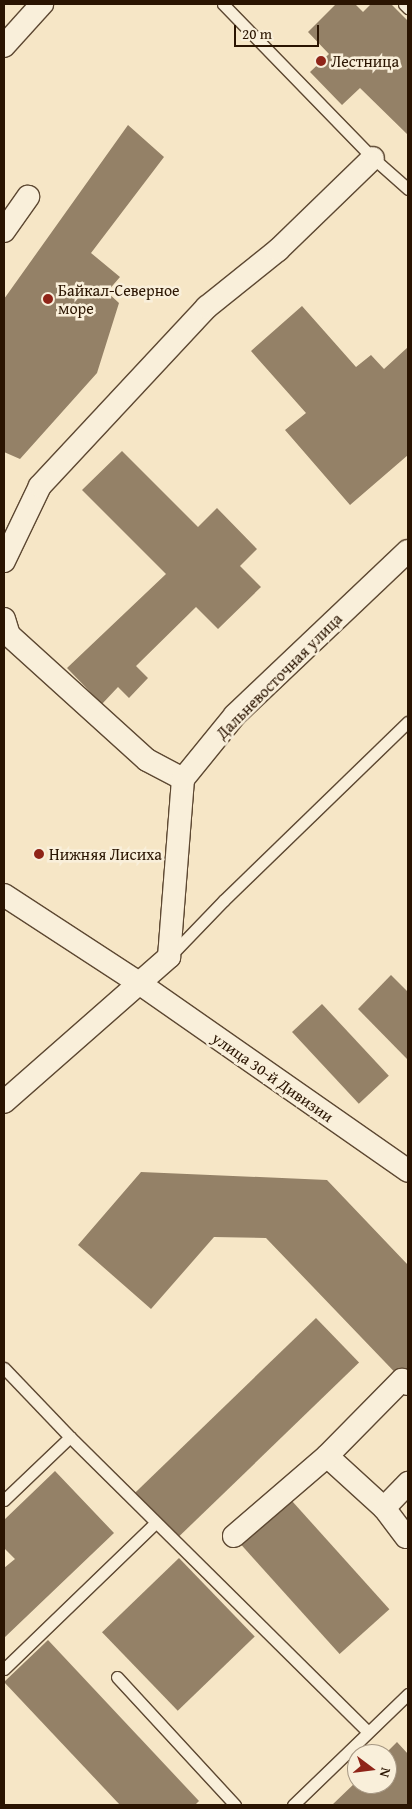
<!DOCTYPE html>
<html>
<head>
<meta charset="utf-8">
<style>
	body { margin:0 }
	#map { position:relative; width:412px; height:1809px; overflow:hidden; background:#f6e6c6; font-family:"Gentium Book Plus",serif }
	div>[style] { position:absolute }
	.building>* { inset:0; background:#948167; transform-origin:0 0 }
	.roads { filter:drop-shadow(1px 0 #5d4832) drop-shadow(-1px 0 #5d4832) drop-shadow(0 1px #5d4832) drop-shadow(0 -1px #5d4832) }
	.service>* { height:11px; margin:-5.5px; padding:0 5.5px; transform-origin:5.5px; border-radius:5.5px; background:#f9efda }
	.minor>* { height:22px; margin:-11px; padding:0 11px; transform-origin:11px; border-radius:11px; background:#f9efda }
	.dots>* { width:14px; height:14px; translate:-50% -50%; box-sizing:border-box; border:2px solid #f9efda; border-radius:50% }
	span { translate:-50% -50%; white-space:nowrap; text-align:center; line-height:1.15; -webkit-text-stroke:5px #f9efda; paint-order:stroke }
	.poi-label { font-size:16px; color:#2a1401 }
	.left { translate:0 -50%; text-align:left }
	.street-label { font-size:16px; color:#2a1401 }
	.frame { position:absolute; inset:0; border:5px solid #2a1401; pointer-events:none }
	.north { position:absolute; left:347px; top:1744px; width:50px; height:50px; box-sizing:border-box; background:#f9efda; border:1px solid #a69783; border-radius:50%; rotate:105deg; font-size:14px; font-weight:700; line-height:20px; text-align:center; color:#2a1401 }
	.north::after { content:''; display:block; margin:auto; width:18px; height:22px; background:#8f2418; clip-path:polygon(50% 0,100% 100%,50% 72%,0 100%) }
	.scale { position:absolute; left:234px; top:25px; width:85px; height:22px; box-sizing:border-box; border:2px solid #2a1401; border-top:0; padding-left:6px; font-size:15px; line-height:18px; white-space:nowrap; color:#2a1401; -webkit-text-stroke:4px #f9efda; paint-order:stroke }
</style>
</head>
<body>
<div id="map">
	<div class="building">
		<i style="clip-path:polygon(336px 4px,355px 4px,363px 12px,371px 4px,391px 4px,408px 21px,408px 135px,360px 88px,342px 105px,310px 72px,329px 54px,308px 32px)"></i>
		<i style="clip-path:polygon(128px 125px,164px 157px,91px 253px,120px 277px,107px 292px,119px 303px,97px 373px,20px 459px,4px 452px,4px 299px)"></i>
		<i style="clip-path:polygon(302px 306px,356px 367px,371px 355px,384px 369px,408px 347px,408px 455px,350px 505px,285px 430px,306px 413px,251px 351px)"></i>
		<i style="clip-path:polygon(122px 451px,198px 527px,217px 508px,257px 549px,240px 566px,261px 587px,218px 629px,196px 607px,136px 666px,148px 678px,129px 698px,118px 687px,102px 704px,67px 668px,166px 574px,82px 490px)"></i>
		<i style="clip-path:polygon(391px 975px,408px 992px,408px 1060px,358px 1009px)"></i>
		<i style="left:322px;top:1004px;width:98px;height:41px;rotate:47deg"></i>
		<i style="clip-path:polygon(141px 1172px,327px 1180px,408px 1265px,408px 1386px,266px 1238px,214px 1237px,151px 1309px,78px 1245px)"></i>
		<i style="left:316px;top:1318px;width:62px;height:254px;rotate:46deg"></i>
		<i style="clip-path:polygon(55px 1471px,114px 1533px,4px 1638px,4px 1568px,15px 1559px,4px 1548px,4px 1520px)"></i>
		<i style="left:283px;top:1491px;width:159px;height:67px;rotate:48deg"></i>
		<i style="left:179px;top:1558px;width:109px;height:107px;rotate:46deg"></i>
		<i style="clip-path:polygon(48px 1640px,199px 1801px,195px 1805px,120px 1805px,4px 1682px)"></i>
		<i style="clip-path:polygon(397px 1742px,408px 1754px,408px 1805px,332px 1805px,357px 1781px,357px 1784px,387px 1784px,387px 1754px,385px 1754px)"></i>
	</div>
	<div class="roads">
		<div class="service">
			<i style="left:223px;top:4px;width:215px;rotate:45.8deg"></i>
			<i style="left:373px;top:158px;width:47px;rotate:41.5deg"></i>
			<i style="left:404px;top:4px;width:6px;rotate:45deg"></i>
			<i style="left:172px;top:954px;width:75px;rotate:-46.1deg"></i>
			<i style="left:224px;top:900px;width:256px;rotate:-44.1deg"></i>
			<i style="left:4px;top:1368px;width:95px;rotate:46.3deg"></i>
			<i style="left:70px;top:1437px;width:419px;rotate:44.7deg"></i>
			<i style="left:4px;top:1500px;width:91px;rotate:-43.7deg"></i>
			<i style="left:4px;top:1669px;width:211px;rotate:-44deg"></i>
			<i style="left:117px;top:1677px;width:174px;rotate:47.3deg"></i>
			<i style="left:293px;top:1805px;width:160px;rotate:-44deg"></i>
		</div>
		<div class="minor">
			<i style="left:4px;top:46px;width:57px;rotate:-47.9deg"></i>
			<i style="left:4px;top:231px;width:42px;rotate:-54.8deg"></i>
			<i style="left:4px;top:561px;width:83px;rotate:-64.4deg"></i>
			<i style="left:40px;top:486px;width:245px;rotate:-47deg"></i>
			<i style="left:207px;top:307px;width:91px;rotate:-38.8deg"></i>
			<i style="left:278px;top:250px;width:132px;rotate:-44.1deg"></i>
			<i style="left:4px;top:619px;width:17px;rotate:73deg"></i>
			<i style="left:9px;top:635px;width:186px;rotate:42.2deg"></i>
			<i style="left:147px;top:760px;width:41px;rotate:27.8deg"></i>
			<i style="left:4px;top:895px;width:161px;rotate:33.1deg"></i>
			<i style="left:139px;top:983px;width:328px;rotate:34.9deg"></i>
			<i style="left:4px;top:1102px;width:220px;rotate:-41.3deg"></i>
			<i style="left:169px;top:957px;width:179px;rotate:-85.5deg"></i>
			<i style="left:183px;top:779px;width:82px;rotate:-50.9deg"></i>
			<i style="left:235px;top:715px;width:238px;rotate:-43.5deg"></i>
			<i style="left:384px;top:1508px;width:77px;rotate:-137.6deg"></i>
			<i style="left:327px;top:1456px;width:107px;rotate:-45.4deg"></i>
			<i style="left:402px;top:1380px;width:7px;rotate:34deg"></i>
			<i style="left:234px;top:1536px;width:123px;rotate:-40.7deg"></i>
			<i style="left:406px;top:1537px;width:36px;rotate:-127deg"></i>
			<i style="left:384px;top:1508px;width:35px;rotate:-46deg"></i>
		</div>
	</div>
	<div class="dots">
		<i style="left:321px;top:61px;background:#8f2418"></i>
		<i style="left:48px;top:299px;background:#8f2418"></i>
		<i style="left:39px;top:854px;background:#8f2418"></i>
	</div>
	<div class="poi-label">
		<span class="left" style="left:331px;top:61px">Лестница</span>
		<span class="left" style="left:58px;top:299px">Байкал-Северное<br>море</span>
		<span class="left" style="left:49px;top:854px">Нижняя Лисиха</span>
	</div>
	<div class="street-label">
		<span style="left:279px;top:676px;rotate:-45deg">Дальневосточная улица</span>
		<span style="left:273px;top:1077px;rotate:35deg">улица 30-й Дивизии</span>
	</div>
	<div class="frame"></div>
	<div class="north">N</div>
	<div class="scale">20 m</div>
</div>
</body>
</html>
